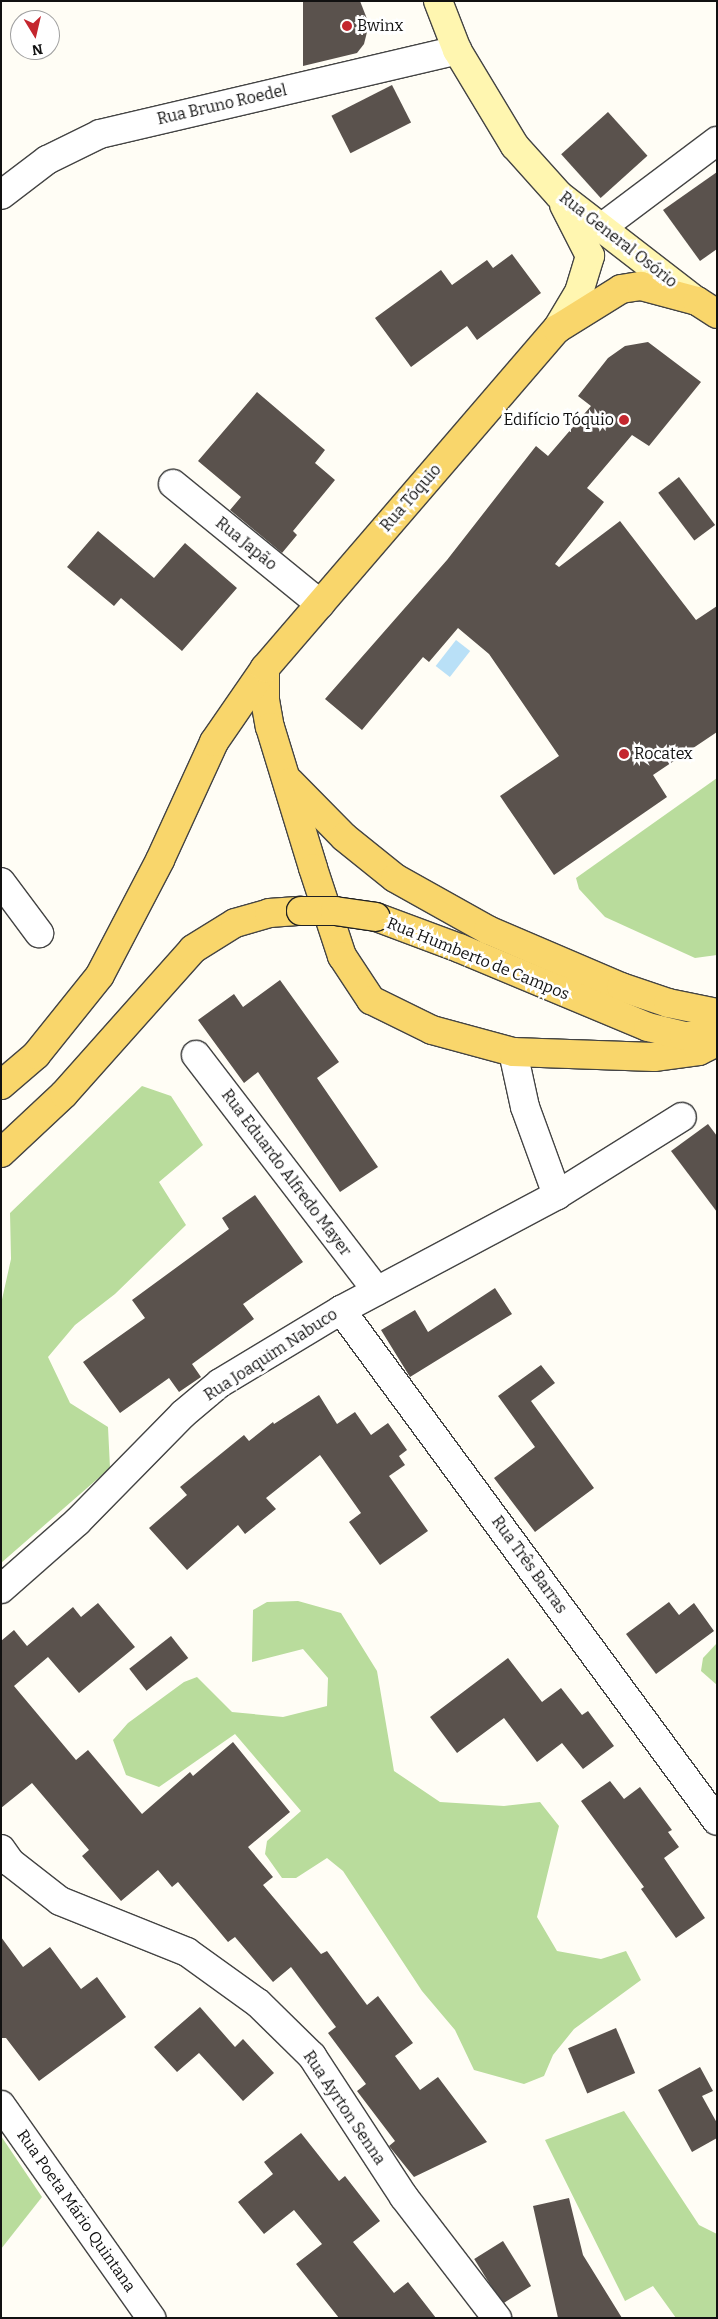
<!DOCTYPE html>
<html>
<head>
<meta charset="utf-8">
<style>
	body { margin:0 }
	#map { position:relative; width:718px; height:2319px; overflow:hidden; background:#fffdf5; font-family:Bitter,serif }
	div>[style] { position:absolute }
	.forest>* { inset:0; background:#b9dc9c }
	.water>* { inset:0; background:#b9e0f7; transform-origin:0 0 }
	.building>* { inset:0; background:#5a524d; transform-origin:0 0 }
	.roads { filter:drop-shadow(1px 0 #444) drop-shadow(-1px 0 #444) drop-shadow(0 1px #444) drop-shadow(0 -1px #444) }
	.street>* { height:28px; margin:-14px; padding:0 14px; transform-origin:14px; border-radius:14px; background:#fff }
	.secondary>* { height:28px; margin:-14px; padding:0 14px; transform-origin:14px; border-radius:14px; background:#fff6b0 }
	.primary>* { height:28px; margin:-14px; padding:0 14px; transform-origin:14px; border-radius:14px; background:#f9d66b }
	.bridges { filter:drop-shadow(1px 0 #222) drop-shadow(-1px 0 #222) drop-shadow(0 1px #222) drop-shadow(0 -1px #222) }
	.primary-bridge>* { height:28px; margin:-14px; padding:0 14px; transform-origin:14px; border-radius:14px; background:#f9d66b }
	.dots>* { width:14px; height:14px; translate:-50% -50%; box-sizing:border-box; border:2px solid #fff; border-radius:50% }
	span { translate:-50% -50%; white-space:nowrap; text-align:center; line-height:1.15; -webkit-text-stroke:5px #fff; paint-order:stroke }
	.poi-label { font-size:16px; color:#111 }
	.left { translate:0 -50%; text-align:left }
	.right { translate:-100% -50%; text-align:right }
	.street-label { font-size:16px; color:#111 }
	.frame { position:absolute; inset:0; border:2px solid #111; pointer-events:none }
	.north { position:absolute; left:10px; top:10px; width:50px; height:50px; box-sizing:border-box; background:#fff; border:1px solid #a0a0a0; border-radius:50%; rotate:171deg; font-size:14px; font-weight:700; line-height:20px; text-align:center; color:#111 }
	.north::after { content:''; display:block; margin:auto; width:18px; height:22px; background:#c4262e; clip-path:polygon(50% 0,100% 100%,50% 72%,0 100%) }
</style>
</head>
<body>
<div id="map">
	<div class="forest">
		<i style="clip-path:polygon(717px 778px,717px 955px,695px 958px,605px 917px,579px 889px,576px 878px)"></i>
		<i style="clip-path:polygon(142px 1086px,171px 1096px,203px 1145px,159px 1182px,186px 1225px,115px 1294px,75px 1325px,48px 1357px,70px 1403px,108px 1427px,110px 1468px,1px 1563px,1px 1304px,11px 1259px,10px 1213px)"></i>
		<i style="clip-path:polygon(298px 1601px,341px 1613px,377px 1671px,394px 1771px,440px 1802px,504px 1806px,540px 1802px,559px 1826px,537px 1917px,557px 1951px,601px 1959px,626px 1951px,641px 1980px,574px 2029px,553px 2055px,544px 2076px,524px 2084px,474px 2070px,455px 2030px,422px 1991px,343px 1871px,327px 1858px,296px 1878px,282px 1878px,265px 1854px,267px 1841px,301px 1811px,235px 1734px,159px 1787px,126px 1775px,113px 1740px,128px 1723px,184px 1682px,197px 1677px,232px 1712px,283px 1717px,327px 1706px,328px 1678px,303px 1649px,252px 1662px,253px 1610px,267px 1602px)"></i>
		<i style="clip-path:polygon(717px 1643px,717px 1685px,701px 1671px,703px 1658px)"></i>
		<i style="clip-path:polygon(624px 2111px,699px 2225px,717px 2234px,717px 2318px,676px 2318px,653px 2286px,625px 2301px,545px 2140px)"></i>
		<i style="clip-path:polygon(1px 2136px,42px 2197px,1px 2249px)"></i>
	</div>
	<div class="water">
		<i style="left:456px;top:640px;width:18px;height:33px;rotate:38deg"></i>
	</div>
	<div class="building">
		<i style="clip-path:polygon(303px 1px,360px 1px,369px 24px,364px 44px,357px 53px,303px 66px)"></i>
		<i style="left:392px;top:85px;width:42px;height:68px;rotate:63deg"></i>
		<i style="left:608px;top:112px;width:59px;height:63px;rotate:48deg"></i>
		<i style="clip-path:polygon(717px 172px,717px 249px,700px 261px,663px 210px)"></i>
		<i style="clip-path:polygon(512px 254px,541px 293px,477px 340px,467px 326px,411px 367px,375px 318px,441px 270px,452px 285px,487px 260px,493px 268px)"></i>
		<i style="clip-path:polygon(648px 342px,701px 382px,649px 446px,632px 435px,587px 488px,604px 502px,555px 564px,559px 567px,620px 521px,696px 620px,717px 606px,717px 732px,653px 775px,667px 797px,554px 875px,500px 796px,559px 756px,489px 654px,458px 628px,429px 662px,423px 657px,362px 730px,325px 699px,447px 560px,536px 446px,548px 456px,591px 406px,578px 396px,608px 358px,625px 346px)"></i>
		<i style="clip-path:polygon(257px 392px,325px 450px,315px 463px,335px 480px,293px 531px,297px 535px,282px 553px,230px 510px,241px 497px,198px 461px)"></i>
		<i style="left:679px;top:477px;width:60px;height:26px;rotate:53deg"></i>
		<i style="clip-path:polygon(98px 531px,154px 578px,185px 543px,237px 588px,182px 651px,121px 598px,114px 606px,67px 567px)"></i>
		<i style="clip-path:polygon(280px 980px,339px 1062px,317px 1078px,378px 1167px,340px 1192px,258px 1072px,244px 1083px,198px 1020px,234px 994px,243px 1007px)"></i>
		<i style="clip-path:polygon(708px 1124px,717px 1136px,717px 1212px,671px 1151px)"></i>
		<i style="clip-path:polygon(255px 1195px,303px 1262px,243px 1304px,254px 1319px,192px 1364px,201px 1377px,179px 1392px,169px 1378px,120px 1413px,83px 1362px,145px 1318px,132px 1300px,229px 1229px,222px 1218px)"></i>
		<i style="clip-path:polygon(495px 1288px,512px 1314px,410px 1377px,381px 1330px,415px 1310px,428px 1332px)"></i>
		<i style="clip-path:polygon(541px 1365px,555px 1383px,531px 1401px,594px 1488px,535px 1532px,494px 1478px,535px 1447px,498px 1396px)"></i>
		<i style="clip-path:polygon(319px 1395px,337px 1424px,355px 1412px,371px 1435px,388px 1423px,407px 1450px,399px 1456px,405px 1465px,389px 1476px,428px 1531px,380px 1565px,349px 1522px,361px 1513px,320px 1455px,266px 1498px,276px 1509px,245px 1534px,238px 1525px,187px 1570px,149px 1528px,187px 1495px,180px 1487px,244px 1435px,249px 1441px,273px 1422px,274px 1424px)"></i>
		<i style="clip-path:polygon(669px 1602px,679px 1615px,694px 1603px,714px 1631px,656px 1674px,626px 1634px)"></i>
		<i style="clip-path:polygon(98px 1603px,135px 1647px,79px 1693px,48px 1657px,14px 1686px,76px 1760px,88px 1750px,142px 1814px,190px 1772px,193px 1776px,233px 1742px,290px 1812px,248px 1847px,273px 1877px,263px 1885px,321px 1954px,327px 1951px,367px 2005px,378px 1996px,413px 2043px,395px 2056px,420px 2090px,438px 2077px,487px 2142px,414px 2177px,389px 2146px,395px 2141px,357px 2091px,366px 2084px,328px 2033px,336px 2027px,291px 1967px,273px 1982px,235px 1937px,228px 1942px,178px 1882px,172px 1887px,158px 1870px,121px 1901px,82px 1856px,89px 1850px,32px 1783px,1px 1808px,1px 1641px,14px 1630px,27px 1646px,73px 1607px,81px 1617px)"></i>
		<i style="left:171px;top:1636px;width:28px;height:53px;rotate:52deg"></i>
		<i style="clip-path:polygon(508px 1658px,542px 1702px,561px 1688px,582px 1715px,588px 1711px,614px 1746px,583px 1769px,562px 1743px,537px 1762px,504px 1718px,457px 1753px,430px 1717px)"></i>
		<i style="clip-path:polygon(610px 1781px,624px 1799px,640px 1787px,672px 1830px,668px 1832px,679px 1847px,664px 1858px,705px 1918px,676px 1938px,641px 1889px,644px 1887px,581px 1801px)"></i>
		<i style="clip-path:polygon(1px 1937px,23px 1967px,50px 1947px,81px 1989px,97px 1977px,126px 2017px,39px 2081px,6px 2038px,1px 2038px)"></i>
		<i style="clip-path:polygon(200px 2007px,235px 2047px,243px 2039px,274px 2073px,243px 2101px,199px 2053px,177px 2072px,154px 2047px)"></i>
		<i style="left:616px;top:2028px;width:49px;height:52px;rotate:67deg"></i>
		<i style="clip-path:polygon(700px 2067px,713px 2091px,702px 2096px,717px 2123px,717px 2138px,692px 2152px,658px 2090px)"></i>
		<i style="clip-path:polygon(301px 2133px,339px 2181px,345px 2176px,380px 2221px,353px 2242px,394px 2293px,408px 2282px,436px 2318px,339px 2318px,296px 2264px,322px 2244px,294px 2210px,264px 2234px,238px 2202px,273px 2174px,264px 2162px)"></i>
		<i style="clip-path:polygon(569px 2198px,583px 2255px,622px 2318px,558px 2318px,533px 2206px)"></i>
		<i style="left:503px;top:2241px;width:53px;height:34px;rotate:58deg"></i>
	</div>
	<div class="roads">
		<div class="street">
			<i style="left:1px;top:195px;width:58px;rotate:-37.3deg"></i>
			<i style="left:47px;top:160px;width:59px;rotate:-26.1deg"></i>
			<i style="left:100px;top:134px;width:367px;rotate:-13.2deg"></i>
			<i style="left:601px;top:228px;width:145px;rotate:-36.9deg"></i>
			<i style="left:173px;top:484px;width:190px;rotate:39.2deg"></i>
			<i style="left:1px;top:882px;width:64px;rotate:53.3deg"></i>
			<i style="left:513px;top:1052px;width:56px;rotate:77.7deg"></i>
			<i style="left:525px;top:1107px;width:94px;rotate:70deg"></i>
			<i style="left:196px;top:1055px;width:297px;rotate:52.5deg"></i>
			<i style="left:341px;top:1310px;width:634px;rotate:53.65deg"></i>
			<i style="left:1px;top:1589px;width:101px;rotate:-41.4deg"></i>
			<i style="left:77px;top:1522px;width:151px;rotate:-45.5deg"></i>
			<i style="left:183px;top:1414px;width:48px;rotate:-40deg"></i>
			<i style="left:220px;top:1383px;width:141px;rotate:-31.1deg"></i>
			<i style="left:341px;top:1310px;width:245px;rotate:-28deg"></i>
			<i style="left:557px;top:1195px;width:147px;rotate:-32deg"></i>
			<i style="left:1px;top:1849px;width:16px;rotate:55deg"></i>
			<i style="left:10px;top:1862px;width:63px;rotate:38deg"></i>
			<i style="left:60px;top:1901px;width:137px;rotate:21.9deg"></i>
			<i style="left:187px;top:1952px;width:87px;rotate:35.7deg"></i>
			<i style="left:258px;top:2003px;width:76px;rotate:44.5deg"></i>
			<i style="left:312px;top:2056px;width:168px;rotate:56.9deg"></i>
			<i style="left:404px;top:2197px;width:153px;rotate:52.5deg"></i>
			<i style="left:1px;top:2105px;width:261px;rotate:54.8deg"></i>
		</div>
		<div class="secondary">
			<i style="left:438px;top:1px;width:53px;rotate:68.8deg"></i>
			<i style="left:457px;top:50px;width:112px;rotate:58.9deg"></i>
			<i style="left:515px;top:146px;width:66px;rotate:48.1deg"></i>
			<i style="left:559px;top:195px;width:173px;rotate:37.7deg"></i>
			<i style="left:557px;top:329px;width:43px;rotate:-59.3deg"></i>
			<i style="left:579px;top:292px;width:38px;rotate:-73deg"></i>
			<i style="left:590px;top:256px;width:57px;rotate:-117deg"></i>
		</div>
		<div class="primary">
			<i style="left:265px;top:668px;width:32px;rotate:90deg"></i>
			<i style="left:265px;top:700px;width:27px;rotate:80deg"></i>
			<i style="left:270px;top:727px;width:147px;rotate:73deg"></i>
			<i style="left:313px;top:868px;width:93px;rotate:71.8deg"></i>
			<i style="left:342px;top:956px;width:53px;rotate:56.6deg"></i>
			<i style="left:371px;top:1000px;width:68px;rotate:26.2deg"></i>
			<i style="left:432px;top:1030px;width:84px;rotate:15.2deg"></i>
			<i style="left:513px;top:1052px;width:141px;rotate:2deg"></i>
			<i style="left:654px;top:1057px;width:45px;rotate:-7.6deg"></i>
			<i style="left:699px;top:1051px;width:20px;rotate:-27deg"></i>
			<i style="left:290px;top:782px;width:77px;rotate:45.5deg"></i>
			<i style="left:344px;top:837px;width:65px;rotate:38.8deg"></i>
			<i style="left:395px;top:878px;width:107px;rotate:29.2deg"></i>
			<i style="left:488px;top:930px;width:145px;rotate:23.2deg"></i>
			<i style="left:621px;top:987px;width:50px;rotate:18.8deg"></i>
			<i style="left:668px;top:1003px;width:50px;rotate:11.5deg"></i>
			<i style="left:376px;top:917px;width:89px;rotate:20.5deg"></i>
			<i style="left:459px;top:948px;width:205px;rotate:22.7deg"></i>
			<i style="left:648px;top:1027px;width:37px;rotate:14deg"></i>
			<i style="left:684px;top:1036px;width:28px"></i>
			<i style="left:1px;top:1085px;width:46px;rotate:-40.6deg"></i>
			<i style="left:36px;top:1055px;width:102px;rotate:-51.3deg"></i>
			<i style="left:100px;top:975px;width:130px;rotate:-62.4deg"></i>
			<i style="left:160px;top:860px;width:130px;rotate:-65.4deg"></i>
			<i style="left:214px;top:742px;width:90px;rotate:-55.4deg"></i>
			<i style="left:265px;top:668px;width:447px;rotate:-49.3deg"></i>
			<i style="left:557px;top:329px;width:75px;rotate:-32deg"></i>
			<i style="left:621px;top:289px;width:20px;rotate:-9deg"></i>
			<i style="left:641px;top:286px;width:58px;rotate:15deg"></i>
			<i style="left:697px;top:301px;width:24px;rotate:33deg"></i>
			<i style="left:1px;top:1153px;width:86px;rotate:-43.1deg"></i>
			<i style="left:64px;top:1094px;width:194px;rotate:-48.3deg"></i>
			<i style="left:193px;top:949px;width:49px;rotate:-31.8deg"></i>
			<i style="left:235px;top:923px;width:35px;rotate:-16deg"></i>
			<i style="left:269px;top:913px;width:32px;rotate:-4deg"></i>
		</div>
	</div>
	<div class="bridges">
		<div class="primary-bridge">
			<i style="left:301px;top:911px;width:34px"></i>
			<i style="left:335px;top:911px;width:41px;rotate:8.3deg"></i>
		</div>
	</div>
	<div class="dots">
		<i style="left:347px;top:26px;background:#c4262e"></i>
		<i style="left:624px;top:420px;background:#c4262e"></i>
		<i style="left:624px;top:754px;background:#c4262e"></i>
	</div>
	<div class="poi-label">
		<span class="left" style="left:357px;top:26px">Bwinx</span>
		<span class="right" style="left:614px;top:420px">Edifício Tóquio</span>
		<span class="left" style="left:634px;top:754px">Rocatex</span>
	</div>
	<div class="street-label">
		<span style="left:222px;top:105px;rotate:-13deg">Rua Bruno Roedel</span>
		<span style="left:618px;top:240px;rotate:38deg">Rua General Osório</span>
		<span style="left:411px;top:498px;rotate:-49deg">Rua Tóquio</span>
		<span style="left:246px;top:544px;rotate:39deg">Rua Japão</span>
		<span style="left:478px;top:959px;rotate:22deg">Rua Humberto de Campos</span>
		<span style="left:286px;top:1173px;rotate:53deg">Rua Eduardo Alfredo Mayer</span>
		<span style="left:271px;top:1355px;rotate:-33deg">Rua Joaquim Nabuco</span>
		<span style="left:529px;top:1565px;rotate:54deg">Rua Três Barras</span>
		<span style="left:344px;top:2108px;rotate:56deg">Rua Ayrton Senna</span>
		<span style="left:76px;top:2211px;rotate:55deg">Rua Poeta Mário Quintana</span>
	</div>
	<div class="frame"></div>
	<div class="north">N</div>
</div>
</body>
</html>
